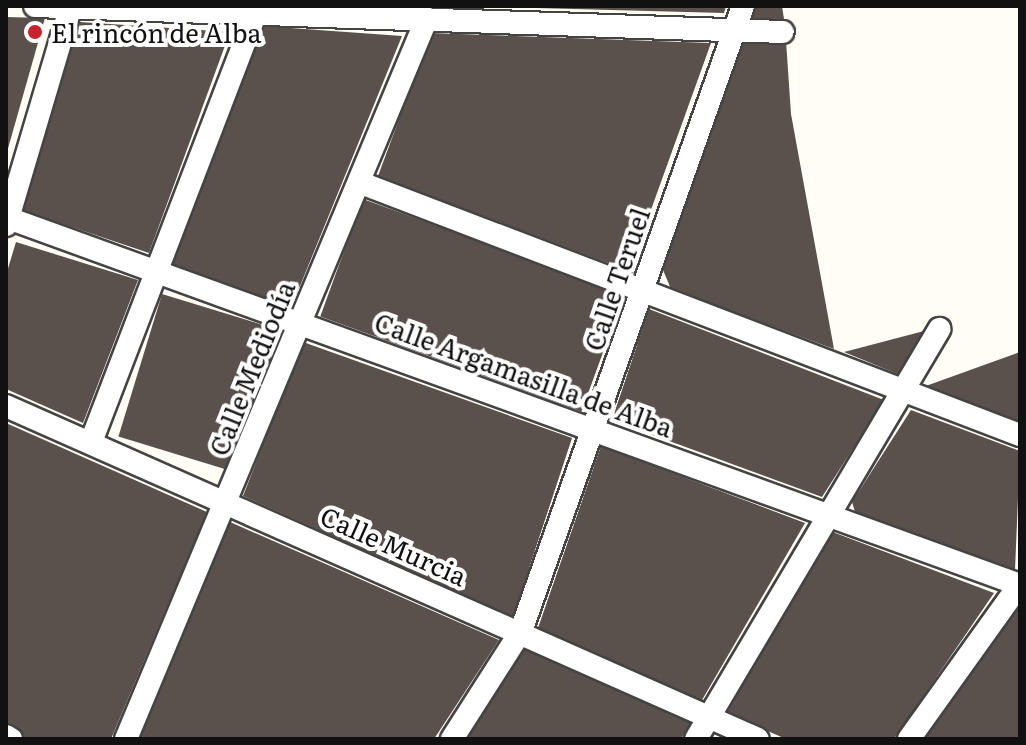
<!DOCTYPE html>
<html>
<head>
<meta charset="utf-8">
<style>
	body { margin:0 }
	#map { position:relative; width:1026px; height:745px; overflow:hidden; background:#fffdf4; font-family:Literata,serif }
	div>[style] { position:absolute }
	.building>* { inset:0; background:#5a514c; transform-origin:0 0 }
	.roads { filter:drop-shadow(2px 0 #444) drop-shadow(-2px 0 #444) drop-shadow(0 2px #444) drop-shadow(0 -2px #444) }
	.minor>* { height:22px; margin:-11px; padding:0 11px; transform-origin:11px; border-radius:11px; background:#fff }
	.dots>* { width:22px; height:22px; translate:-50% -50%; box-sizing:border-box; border:4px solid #fff; border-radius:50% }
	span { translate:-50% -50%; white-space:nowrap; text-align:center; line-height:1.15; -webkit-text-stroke:8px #fff; paint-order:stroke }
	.poi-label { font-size:26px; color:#111 }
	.left { translate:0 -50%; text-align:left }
	.street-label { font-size:26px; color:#111 }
	.frame { position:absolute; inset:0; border:8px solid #111; pointer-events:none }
</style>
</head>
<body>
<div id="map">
	<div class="building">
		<i style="clip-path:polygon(461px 6px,726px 6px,724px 13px)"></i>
		<i style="clip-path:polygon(755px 6px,782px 6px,784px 19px,750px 19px)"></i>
		<i style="clip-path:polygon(6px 17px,45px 18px,7px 152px,6px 152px)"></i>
		<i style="clip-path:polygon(80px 22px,230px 32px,149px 253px,21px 210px)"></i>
		<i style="clip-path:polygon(263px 26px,402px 36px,291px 308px,169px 263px)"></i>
		<i style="clip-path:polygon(431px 33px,711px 43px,629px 271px,378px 176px)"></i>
		<i style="clip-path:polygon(753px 38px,786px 41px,791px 114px,834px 349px,671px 289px,663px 270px,741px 46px)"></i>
		<i style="left:363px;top:199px;width:278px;height:125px;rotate:20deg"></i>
		<i style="clip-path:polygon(16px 242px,138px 280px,83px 423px,6px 389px,6px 275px)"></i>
		<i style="left:162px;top:294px;width:123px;height:149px;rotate:17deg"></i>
		<i style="clip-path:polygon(649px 309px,884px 400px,822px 497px,612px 420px)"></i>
		<i style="clip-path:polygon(924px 331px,900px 375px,844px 352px)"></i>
		<i style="clip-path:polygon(303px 342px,572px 438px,513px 617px,243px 496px)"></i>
		<i style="clip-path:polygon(1020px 352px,1020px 424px,923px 387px)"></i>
		<i style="clip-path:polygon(911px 410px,1020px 451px,1015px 570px,855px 512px,852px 502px)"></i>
		<i style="clip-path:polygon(6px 423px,207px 512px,111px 739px,27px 739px,6px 725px)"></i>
		<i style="clip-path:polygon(601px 446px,805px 523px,702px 700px,538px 628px)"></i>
		<i style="clip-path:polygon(230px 522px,499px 640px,434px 739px,140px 739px)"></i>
		<i style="clip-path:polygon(830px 531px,994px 593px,894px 739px,786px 739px,727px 713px)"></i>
		<i style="clip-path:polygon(1020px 605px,1020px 739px,924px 739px)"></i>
		<i style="clip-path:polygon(524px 648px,691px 723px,681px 739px,466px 739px)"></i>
	</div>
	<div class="roads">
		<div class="minor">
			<i style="left:35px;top:6px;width:748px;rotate:1.99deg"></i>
			<i style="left:361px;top:183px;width:706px;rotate:20.93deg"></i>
			<i style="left:8px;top:218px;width:1076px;rotate:19.93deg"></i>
			<i style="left:6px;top:225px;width:228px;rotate:-73.5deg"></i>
			<i style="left:6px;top:406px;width:822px;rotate:23.88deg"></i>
			<i style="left:91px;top:442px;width:461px;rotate:-69deg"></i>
			<i style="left:6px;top:736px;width:6px;rotate:31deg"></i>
			<i style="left:126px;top:739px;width:781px;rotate:-67.34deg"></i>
			<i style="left:452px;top:739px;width:128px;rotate:-57.4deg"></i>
			<i style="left:521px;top:631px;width:663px;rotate:-70.44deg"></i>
			<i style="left:696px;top:739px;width:477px;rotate:-59.3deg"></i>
			<i style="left:909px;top:739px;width:191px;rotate:-54.4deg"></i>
		</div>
	</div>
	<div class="dots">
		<i style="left:35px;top:32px;background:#c8222c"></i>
	</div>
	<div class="poi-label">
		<span class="left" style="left:51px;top:32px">El rincón de Alba</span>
	</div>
	<div class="street-label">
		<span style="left:616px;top:279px;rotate:-71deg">Calle Teruel</span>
		<span style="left:251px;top:368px;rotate:-68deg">Calle Mediodía</span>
		<span style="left:524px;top:374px;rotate:20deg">Calle Argamasilla de Alba</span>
		<span style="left:394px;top:545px;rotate:24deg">Calle Murcia</span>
	</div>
	<div class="frame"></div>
</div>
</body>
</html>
